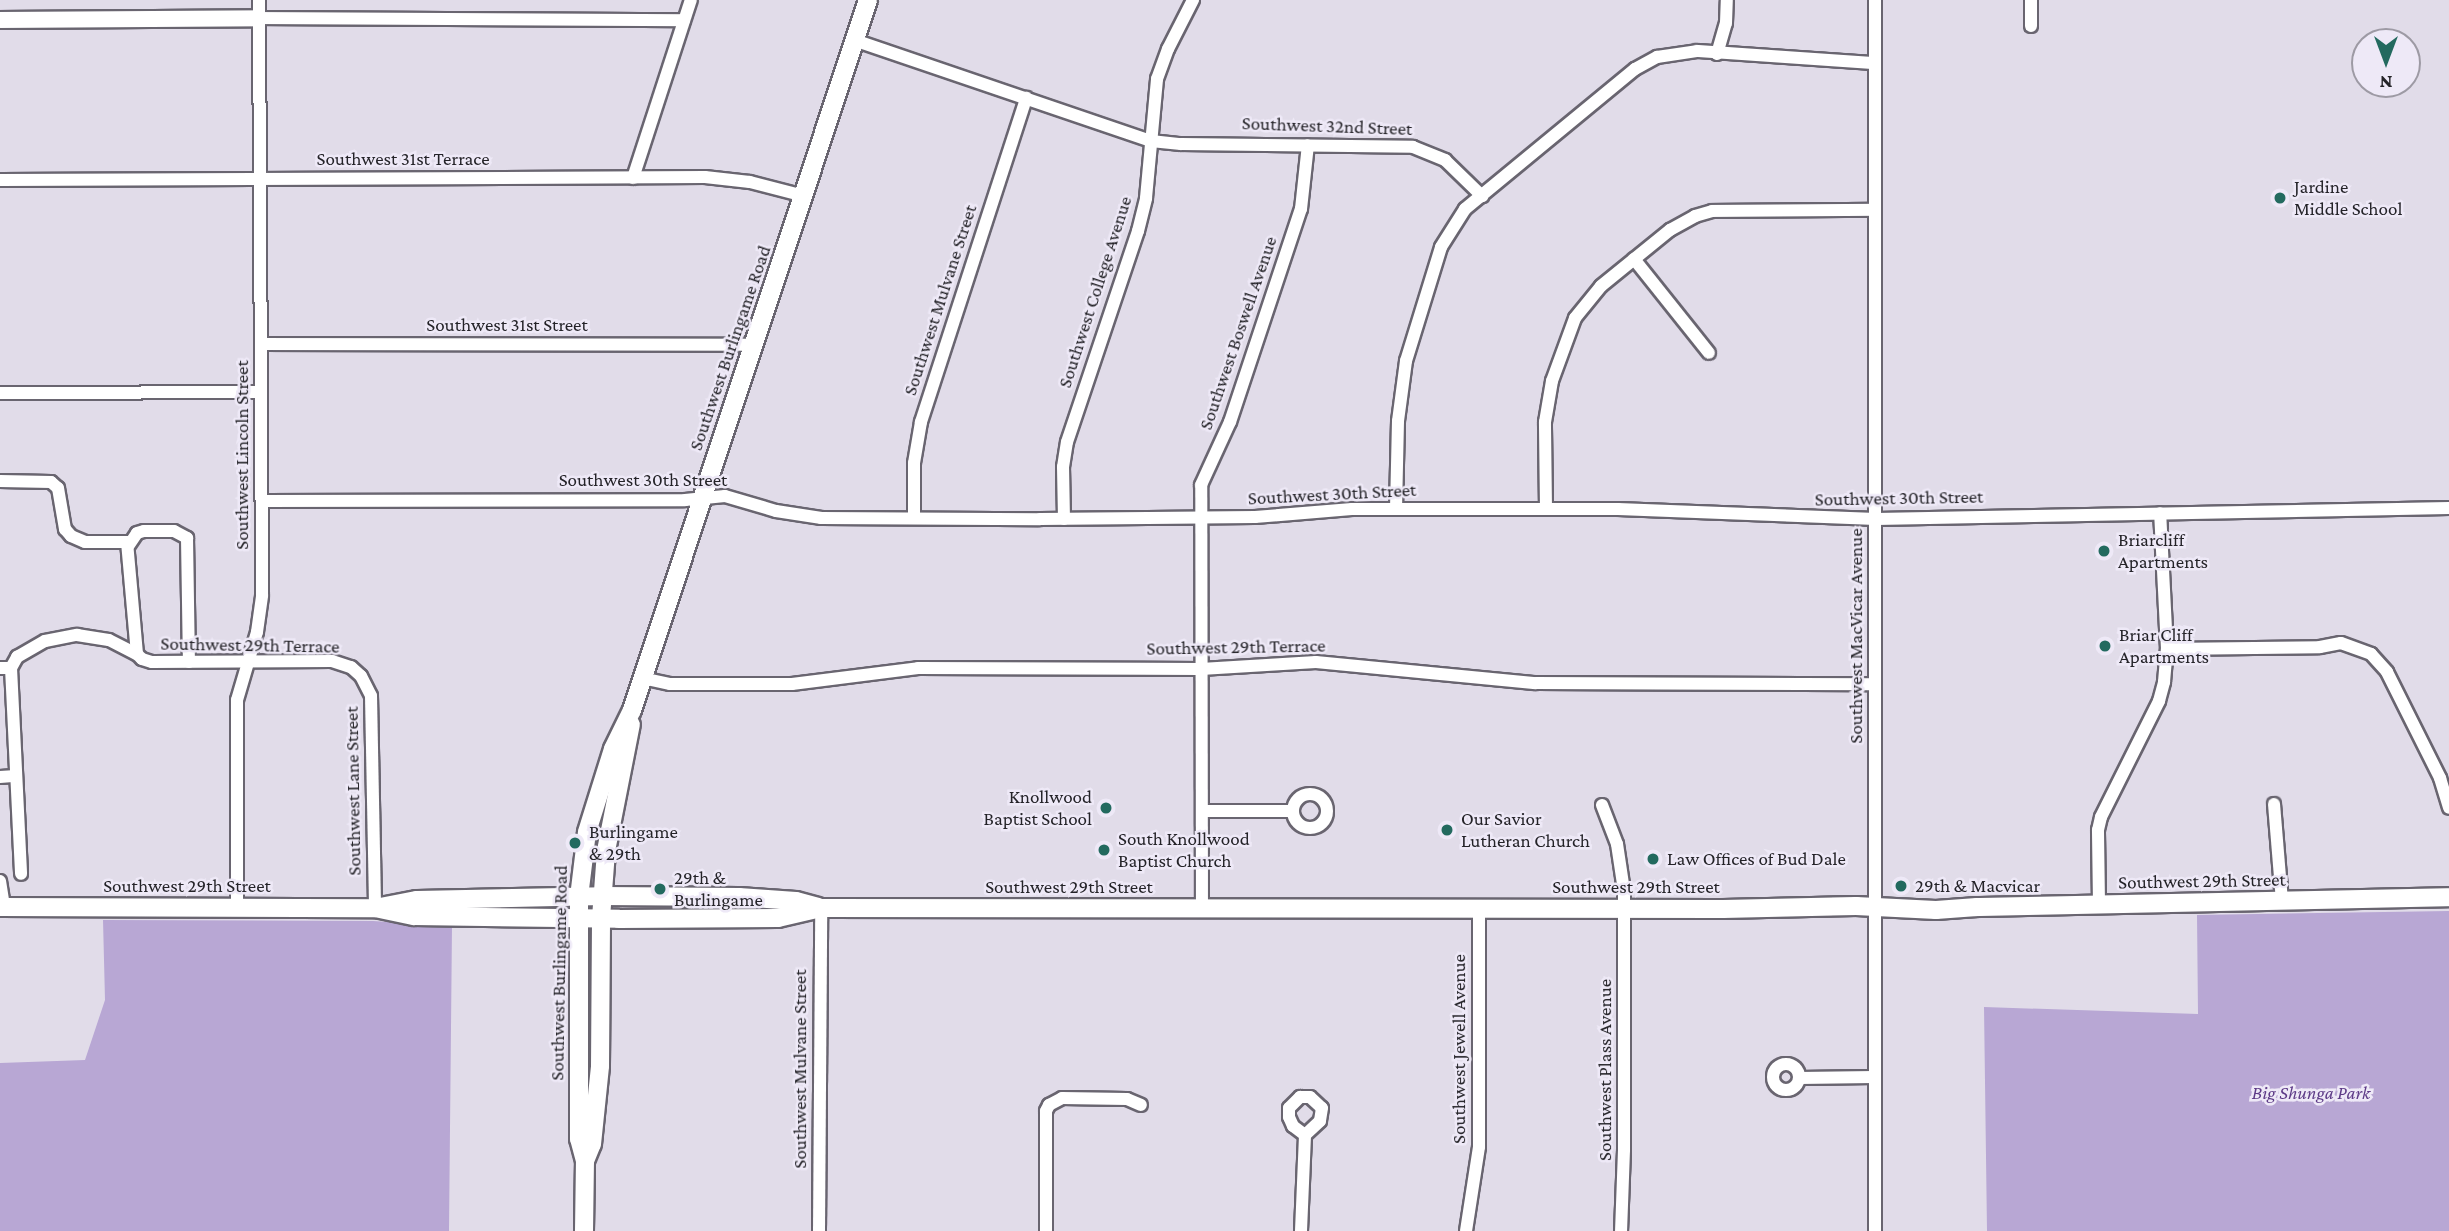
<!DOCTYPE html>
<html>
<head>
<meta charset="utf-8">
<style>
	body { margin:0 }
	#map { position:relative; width:2449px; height:1231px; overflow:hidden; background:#e1dce9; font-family:"Crimson Pro",serif }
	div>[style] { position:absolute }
	.green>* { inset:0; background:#b8a7d4 }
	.roads { filter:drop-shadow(2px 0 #696570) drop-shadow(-2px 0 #696570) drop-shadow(0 2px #696570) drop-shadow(0 -2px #696570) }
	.minor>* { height:12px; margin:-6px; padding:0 6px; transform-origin:6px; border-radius:6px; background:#fff }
	.minor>.ring { margin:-6px; padding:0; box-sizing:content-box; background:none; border:12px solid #fff; border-radius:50% }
	.tertiary>* { height:16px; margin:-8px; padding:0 8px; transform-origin:8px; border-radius:8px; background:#fff }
	.secondary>* { height:18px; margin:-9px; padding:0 9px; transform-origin:9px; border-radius:9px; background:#fff }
	.dots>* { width:19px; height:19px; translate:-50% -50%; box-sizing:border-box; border:4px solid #eee9f7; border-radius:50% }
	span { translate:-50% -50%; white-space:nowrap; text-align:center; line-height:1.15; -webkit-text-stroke:5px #eee9f7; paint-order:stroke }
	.street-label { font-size:19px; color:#242328 }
	.poi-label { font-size:19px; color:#242328 }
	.left { translate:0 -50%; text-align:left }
	.right { translate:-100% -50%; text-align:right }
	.park-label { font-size:19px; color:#5d3a87; font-style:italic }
	.north { position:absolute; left:2351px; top:28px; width:70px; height:70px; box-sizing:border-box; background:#eee9f7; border:2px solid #9d9aa4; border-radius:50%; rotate:180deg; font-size:19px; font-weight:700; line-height:28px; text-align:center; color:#242328 }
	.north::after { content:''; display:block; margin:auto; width:24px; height:32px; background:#236a5f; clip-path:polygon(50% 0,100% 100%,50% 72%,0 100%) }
</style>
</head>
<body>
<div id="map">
	<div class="green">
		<i style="clip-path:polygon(2449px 911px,2449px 1231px,1987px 1231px,1984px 1007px,2198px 1014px,2197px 915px)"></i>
		<i style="clip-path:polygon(103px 920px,373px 921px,452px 926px,449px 1231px,0 1231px,0 1063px,85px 1060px,105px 1000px)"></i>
	</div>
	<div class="roads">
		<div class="minor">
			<i style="left:1875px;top:0;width:1231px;rotate:90deg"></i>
			<i style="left:2031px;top:0;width:26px;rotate:90deg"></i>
			<i style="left:259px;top:18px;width:425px;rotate:0.3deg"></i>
			<i style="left:854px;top:40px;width:314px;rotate:18.8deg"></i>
			<i style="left:1151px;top:141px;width:30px;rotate:6deg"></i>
			<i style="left:1181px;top:144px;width:232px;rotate:0.7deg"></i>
			<i style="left:1413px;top:147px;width:35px;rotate:22deg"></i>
			<i style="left:1445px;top:160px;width:52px;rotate:44.2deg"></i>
			<i style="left:1717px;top:54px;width:32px;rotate:-74deg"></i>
			<i style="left:1726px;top:23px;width:23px;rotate:-88deg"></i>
			<i style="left:633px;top:178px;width:187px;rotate:-72deg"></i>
			<i style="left:0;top:180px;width:705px;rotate:-0.24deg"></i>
			<i style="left:705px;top:177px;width:45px;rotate:6.3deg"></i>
			<i style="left:750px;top:182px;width:56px;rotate:14.5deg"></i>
			<i style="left:1634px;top:259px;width:120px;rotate:51.4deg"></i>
			<i style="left:261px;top:344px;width:492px;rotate:0.1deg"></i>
			<i style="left:0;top:393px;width:261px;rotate:-0.2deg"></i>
			<i style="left:0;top:481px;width:51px;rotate:1.1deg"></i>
			<i style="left:51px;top:482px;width:9px;rotate:41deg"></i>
			<i style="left:58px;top:488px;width:42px;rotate:80.3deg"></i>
			<i style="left:65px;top:529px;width:9px;rotate:49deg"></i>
			<i style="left:71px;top:536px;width:15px;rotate:23deg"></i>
			<i style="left:85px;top:542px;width:42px"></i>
			<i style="left:127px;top:542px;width:112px;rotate:84.9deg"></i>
			<i style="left:137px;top:654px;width:7px;rotate:45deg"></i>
			<i style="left:142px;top:659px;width:10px;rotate:17deg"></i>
			<i style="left:152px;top:662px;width:180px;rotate:-0.3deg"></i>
			<i style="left:332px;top:661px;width:20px;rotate:18deg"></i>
			<i style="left:351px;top:667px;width:13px;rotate:42deg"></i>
			<i style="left:361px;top:676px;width:22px;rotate:63deg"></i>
			<i style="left:371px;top:696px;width:212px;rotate:88.9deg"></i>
			<i style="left:262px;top:501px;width:423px;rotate:-0.1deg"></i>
			<i style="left:685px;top:500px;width:40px;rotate:-5.7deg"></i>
			<i style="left:725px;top:496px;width:53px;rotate:16.4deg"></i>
			<i style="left:776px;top:511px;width:46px;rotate:8.8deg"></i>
			<i style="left:821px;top:518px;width:219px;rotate:0.3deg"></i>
			<i style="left:1040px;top:519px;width:215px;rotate:-0.5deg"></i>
			<i style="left:1255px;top:517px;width:97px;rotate:-4.7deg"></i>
			<i style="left:1352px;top:509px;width:266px"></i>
			<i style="left:1618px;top:509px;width:258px;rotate:2.2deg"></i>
			<i style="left:1876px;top:519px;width:573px;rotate:-1.1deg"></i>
			<i style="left:1396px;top:509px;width:88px;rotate:-88.7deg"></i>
			<i style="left:1398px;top:421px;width:61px;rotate:-82.4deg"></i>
			<i style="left:1406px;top:361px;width:119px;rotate:-72.9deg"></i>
			<i style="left:1441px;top:247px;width:45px;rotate:-57.7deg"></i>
			<i style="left:1465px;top:209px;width:220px;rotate:-39.5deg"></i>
			<i style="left:1635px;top:69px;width:25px;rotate:-29deg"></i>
			<i style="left:1657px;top:57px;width:40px;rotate:-8.5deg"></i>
			<i style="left:1697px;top:51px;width:177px;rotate:3.9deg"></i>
			<i style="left:1546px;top:509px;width:87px;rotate:-90.7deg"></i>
			<i style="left:1545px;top:422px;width:42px;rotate:-80.3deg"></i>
			<i style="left:1552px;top:381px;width:67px;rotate:-69.9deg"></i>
			<i style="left:1575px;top:318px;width:41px;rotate:-50.9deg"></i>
			<i style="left:1601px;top:286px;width:89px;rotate:-39.1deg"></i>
			<i style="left:1670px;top:230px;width:29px;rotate:-29deg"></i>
			<i style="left:1695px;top:216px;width:18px;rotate:-16deg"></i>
			<i style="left:1712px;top:211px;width:162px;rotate:-0.4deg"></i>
			<i style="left:914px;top:518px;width:55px;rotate:-90deg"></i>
			<i style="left:914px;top:463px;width:42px;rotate:-80.3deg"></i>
			<i style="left:921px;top:422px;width:341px;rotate:-72deg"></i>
			<i style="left:1064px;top:519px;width:52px;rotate:-91.1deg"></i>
			<i style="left:1063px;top:467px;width:25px;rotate:-81deg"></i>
			<i style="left:1067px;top:442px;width:223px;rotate:-71.4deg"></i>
			<i style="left:1138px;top:231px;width:34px;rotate:-76deg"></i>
			<i style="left:1146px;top:198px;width:120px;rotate:-84.7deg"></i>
			<i style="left:1157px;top:79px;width:32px;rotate:-70deg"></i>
			<i style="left:1168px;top:49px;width:55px;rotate:-63deg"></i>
			<i style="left:129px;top:545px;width:14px;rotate:-56deg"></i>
			<i style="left:137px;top:533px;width:7px;rotate:-16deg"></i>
			<i style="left:144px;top:531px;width:30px"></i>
			<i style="left:174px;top:531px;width:15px;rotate:28deg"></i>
			<i style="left:187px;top:538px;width:124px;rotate:89.1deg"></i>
			<i style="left:2167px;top:649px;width:153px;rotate:-0.7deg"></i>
			<i style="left:2320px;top:647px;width:21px;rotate:-11deg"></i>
			<i style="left:2341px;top:643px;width:32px;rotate:20deg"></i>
			<i style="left:2371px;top:654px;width:24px;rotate:48deg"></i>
			<i style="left:2387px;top:672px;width:119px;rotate:63.4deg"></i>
			<i style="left:2440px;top:778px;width:31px;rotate:73deg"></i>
			<i style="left:0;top:668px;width:11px"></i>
			<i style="left:11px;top:668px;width:13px;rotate:-61deg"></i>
			<i style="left:17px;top:657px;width:32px;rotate:-30deg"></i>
			<i style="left:45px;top:641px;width:33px;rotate:-11deg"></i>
			<i style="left:77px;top:635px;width:32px;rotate:9deg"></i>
			<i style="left:109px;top:640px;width:31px;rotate:27deg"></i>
			<i style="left:11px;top:668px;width:206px;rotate:87.2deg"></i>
			<i style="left:642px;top:678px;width:29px;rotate:12deg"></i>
			<i style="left:670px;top:684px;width:122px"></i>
			<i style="left:792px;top:684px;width:127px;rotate:-7.2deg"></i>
			<i style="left:918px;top:668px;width:283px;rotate:0.2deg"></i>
			<i style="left:1201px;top:669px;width:115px;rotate:-3.5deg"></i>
			<i style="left:1316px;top:662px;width:221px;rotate:5.5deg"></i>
			<i style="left:1536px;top:683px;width:339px;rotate:0.2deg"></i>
			<i style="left:0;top:777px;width:16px;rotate:-4deg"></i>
			<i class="ring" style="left:1293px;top:794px;width:22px;height:22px"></i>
			<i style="left:2274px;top:804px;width:97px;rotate:85.3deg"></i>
			<i style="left:1602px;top:805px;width:42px;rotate:69deg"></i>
			<i style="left:1617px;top:844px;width:48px;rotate:81.5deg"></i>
			<i style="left:1624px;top:891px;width:259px;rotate:90deg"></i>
			<i style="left:1624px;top:1150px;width:81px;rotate:92.1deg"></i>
			<i style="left:1203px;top:811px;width:89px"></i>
			<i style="left:0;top:881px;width:26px;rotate:81deg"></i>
			<i style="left:2099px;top:904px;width:74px;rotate:-90.8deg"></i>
			<i style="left:2098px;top:830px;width:13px;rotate:-77deg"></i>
			<i style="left:2101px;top:817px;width:130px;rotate:-63.4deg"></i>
			<i style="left:2159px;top:701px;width:20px;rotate:-75deg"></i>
			<i style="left:2164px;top:682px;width:33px;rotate:-85deg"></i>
			<i style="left:2167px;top:649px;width:136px;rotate:-92.9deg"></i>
			<i style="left:237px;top:907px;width:207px;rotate:-90deg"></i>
			<i style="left:237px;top:700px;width:71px;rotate:-73.6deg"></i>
			<i style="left:257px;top:632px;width:37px;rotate:-82deg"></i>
			<i style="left:262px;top:595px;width:595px;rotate:-90.29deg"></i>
			<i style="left:1202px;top:908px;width:423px;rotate:-90.1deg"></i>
			<i style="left:1201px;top:485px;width:69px;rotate:-65.3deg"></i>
			<i style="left:1230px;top:422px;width:225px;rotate:-71.6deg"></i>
			<i style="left:1301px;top:209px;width:64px;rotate:-83.8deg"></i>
			<i class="ring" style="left:1773px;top:1064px;width:14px;height:14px"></i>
			<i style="left:1799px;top:1078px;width:75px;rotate:-0.8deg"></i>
			<i style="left:1300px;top:1097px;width:10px"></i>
			<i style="left:1310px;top:1097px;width:16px;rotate:43deg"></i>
			<i style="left:1322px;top:1108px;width:13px;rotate:99deg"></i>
			<i style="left:1320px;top:1121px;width:21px;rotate:137deg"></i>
			<i style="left:1305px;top:1135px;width:15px;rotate:-143deg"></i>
			<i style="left:1293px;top:1126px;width:10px;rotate:-114deg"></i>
			<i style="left:1289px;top:1117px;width:9px;rotate:-90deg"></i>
			<i style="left:1289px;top:1108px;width:16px;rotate:-45deg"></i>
			<i style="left:819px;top:1231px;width:323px;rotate:-89.6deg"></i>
			<i style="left:1046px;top:1231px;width:120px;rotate:-90deg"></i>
			<i style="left:1046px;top:1111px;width:7px;rotate:-63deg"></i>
			<i style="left:1049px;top:1105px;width:15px;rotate:-28deg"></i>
			<i style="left:1062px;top:1098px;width:65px;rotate:0.9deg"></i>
			<i style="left:1127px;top:1099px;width:15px;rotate:23deg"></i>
			<i style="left:1301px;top:1231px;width:96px;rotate:-87.6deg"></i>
			<i style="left:1466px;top:1231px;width:85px;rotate:-81.2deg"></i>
			<i style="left:1479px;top:1147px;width:239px;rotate:-90deg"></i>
		</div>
		<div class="tertiary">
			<i style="left:0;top:20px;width:259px;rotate:-0.4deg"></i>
		</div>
		<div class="secondary">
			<i style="left:0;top:907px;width:375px;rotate:0.2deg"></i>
			<i style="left:375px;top:908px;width:43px;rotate:-10.8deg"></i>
			<i style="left:417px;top:900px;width:185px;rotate:-1.2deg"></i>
			<i style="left:602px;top:896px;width:137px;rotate:0.4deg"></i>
			<i style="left:739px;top:897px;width:57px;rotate:4deg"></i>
			<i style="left:796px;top:901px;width:23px;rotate:15deg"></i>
			<i style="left:375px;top:908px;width:40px;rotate:12deg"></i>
			<i style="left:414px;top:916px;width:205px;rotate:0.8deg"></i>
			<i style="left:619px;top:919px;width:159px;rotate:-0.4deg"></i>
			<i style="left:778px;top:918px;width:44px;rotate:-13.1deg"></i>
			<i style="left:821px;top:908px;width:902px;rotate:0.06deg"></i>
			<i style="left:1723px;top:909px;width:133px;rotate:-1.3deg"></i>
			<i style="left:1856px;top:906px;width:80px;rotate:2.9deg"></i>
			<i style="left:1936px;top:910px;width:41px;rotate:-4.2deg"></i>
			<i style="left:1977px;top:907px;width:472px;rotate:-1.2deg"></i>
			<i style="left:585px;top:1161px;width:18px;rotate:-68deg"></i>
			<i style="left:592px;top:1144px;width:78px;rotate:-84.1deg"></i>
			<i style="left:600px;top:1066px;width:148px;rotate:-89.6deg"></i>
			<i style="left:601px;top:918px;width:67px;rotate:-85.7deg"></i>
			<i style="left:606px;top:851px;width:129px;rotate:-78.9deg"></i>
			<i style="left:584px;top:1231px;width:70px;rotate:-89.2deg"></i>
			<i style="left:585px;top:1161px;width:23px;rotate:-105deg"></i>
			<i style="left:579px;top:1139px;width:242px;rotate:-90deg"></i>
			<i style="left:579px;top:897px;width:65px;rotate:-83deg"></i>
			<i style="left:587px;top:832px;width:87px;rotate:-72.6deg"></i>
			<i style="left:613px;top:749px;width:43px;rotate:-64deg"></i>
			<i style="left:632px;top:710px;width:748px;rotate:-71.61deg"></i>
		</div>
	</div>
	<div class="dots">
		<i style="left:2280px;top:198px;background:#236a5f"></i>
		<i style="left:2104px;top:551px;background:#236a5f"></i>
		<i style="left:2105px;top:646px;background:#236a5f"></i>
		<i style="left:1106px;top:808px;background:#236a5f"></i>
		<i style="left:1447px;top:830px;background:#236a5f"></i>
		<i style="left:575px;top:843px;background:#236a5f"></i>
		<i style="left:1104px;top:850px;background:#236a5f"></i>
		<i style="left:1653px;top:859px;background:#236a5f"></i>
		<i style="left:1901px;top:886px;background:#236a5f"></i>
		<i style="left:660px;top:889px;background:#236a5f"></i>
	</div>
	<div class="street-label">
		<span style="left:1327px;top:126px;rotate:2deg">Southwest 32nd Street</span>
		<span style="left:403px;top:159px">Southwest 31st Terrace</span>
		<span style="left:1095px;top:292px;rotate:-72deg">Southwest College Avenue</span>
		<span style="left:940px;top:300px;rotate:-72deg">Southwest Mulvane Street</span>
		<span style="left:507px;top:325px">Southwest 31st Street</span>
		<span style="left:1238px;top:333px;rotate:-71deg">Southwest Boswell Avenue</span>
		<span style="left:730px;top:348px;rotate:-71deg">Southwest Burlingame Road</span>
		<span style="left:242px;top:455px;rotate:-90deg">Southwest Lincoln Street</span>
		<span style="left:643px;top:480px">Southwest 30th Street</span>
		<span style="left:1332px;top:494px;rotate:-3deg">Southwest 30th Street</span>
		<span style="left:1899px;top:498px;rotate:-1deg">Southwest 30th Street</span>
		<span style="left:1856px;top:636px;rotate:-90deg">Southwest MacVicar Avenue</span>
		<span style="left:250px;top:645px;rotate:1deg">Southwest 29th Terrace</span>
		<span style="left:1236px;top:647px;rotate:-1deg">Southwest 29th Terrace</span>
		<span style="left:353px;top:791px;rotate:-91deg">Southwest Lane Street</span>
		<span style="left:2202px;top:881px;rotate:-1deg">Southwest 29th Street</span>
		<span style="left:187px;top:886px">Southwest 29th Street</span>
		<span style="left:1069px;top:887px">Southwest 29th Street</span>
		<span style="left:1636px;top:887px">Southwest 29th Street</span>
		<span style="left:559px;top:973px;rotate:-89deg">Southwest Burlingame Road</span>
		<span style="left:1459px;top:1049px;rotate:-90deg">Southwest Jewell Avenue</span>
		<span style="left:800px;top:1069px;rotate:-90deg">Southwest Mulvane Street</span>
		<span style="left:1605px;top:1070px;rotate:-90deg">Southwest Plass Avenue</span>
	</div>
	<div class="poi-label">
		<span class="left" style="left:2294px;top:198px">Jardine<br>Middle School</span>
		<span class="left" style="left:2118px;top:551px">Briarcliff<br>Apartments</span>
		<span class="left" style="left:2119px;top:646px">Briar Cliff<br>Apartments</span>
		<span class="right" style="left:1092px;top:808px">Knollwood<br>Baptist School</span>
		<span class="left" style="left:1461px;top:830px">Our Savior<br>Lutheran Church</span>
		<span class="left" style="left:589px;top:843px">Burlingame<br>&amp; 29th</span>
		<span class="left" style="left:1118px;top:850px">South Knollwood<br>Baptist Church</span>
		<span class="left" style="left:1667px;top:859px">Law Offices of Bud Dale</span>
		<span class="left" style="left:674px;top:889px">29th &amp;<br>Burlingame</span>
		<span class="left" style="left:1915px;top:886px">29th &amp; Macvicar</span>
	</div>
	<div class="park-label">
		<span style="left:2311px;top:1093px">Big Shunga Park</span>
	</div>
	<div class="north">N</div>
</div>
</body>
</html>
